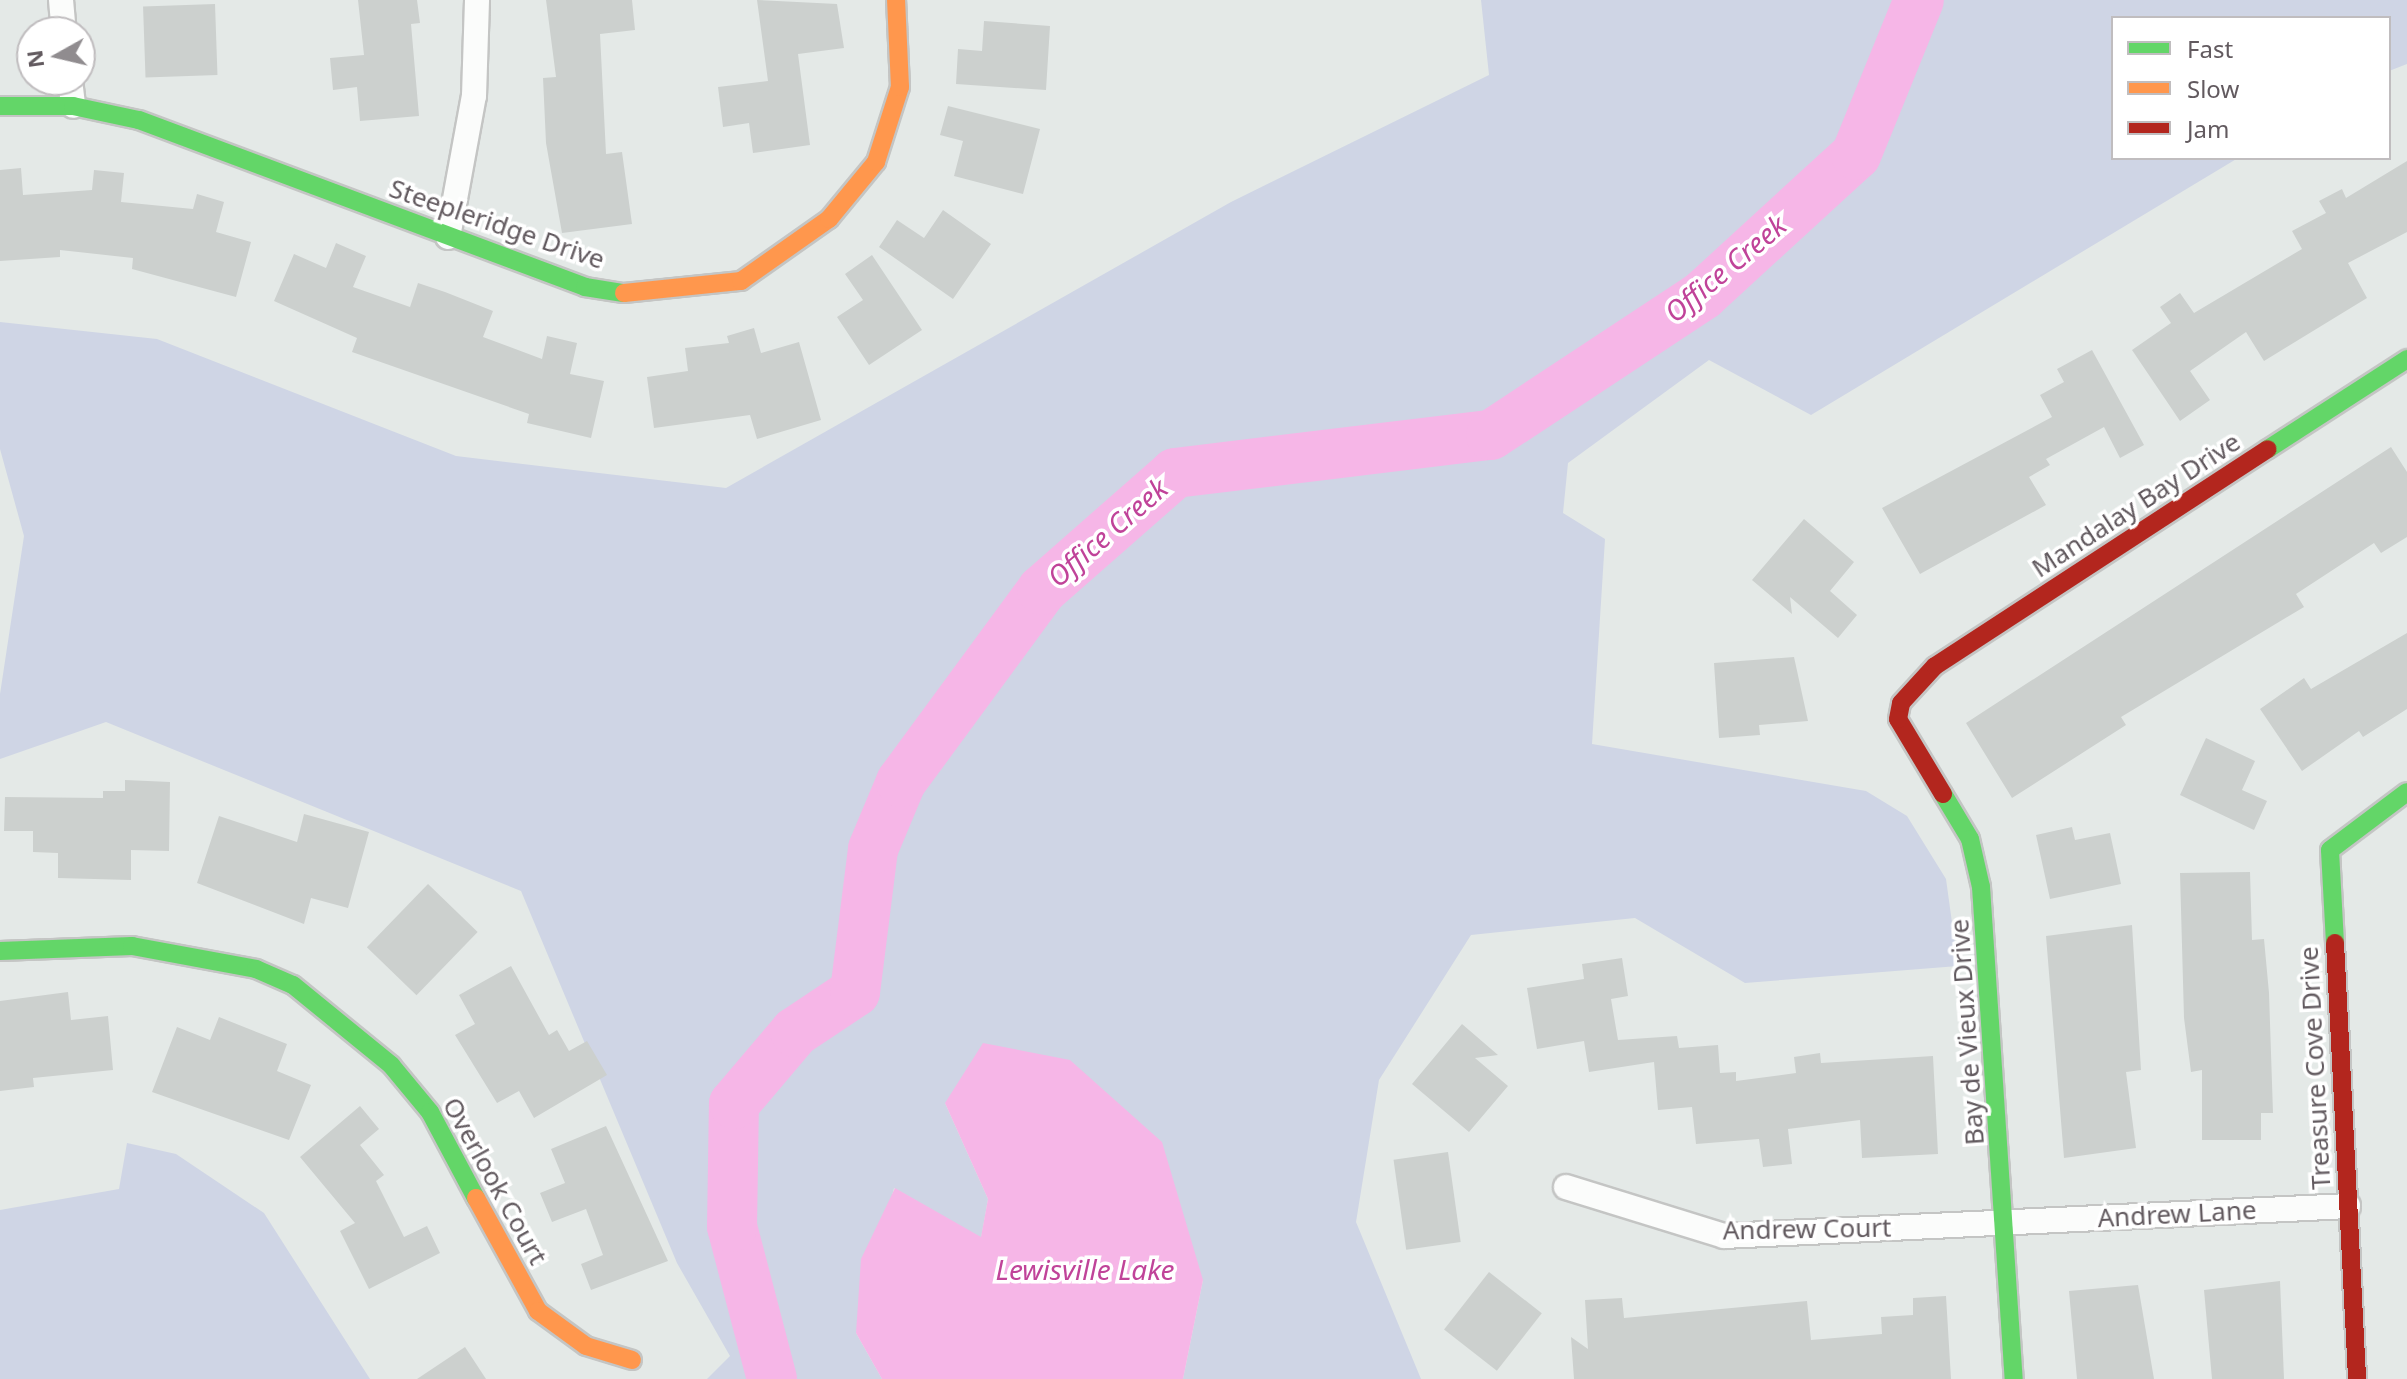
<!DOCTYPE html>
<html>
<head>
<meta charset="utf-8">
<style>
	body { margin:0 }
	#map { position:relative; width:2407px; height:1379px; overflow:hidden; background:#e4e9e7; font-family:"Noto Sans",sans-serif }
	div>[style] { position:absolute }
	.green>* { inset:0; background:#cfd5e5 }
	.water>* { inset:0; background:#f6b6e7 }
	.river>* { height:50px; margin:-25px; padding:0 25px; transform-origin:25px; border-radius:25px; background:#f6b6e7 }
	.building>* { inset:0; background:#ccd0ce; transform-origin:0 0 }
	.roads { filter:drop-shadow(2px 0 #c4c5c4) drop-shadow(-2px 0 #c4c5c4) drop-shadow(0 2px #c4c5c4) drop-shadow(0 -2px #c4c5c4) }
	.street>* { height:24px; margin:-12px; padding:0 12px; transform-origin:12px; border-radius:12px; background:#fbfcfb }
	.fast>* { height:18px; margin:-9px; padding:0 9px; transform-origin:9px; border-radius:9px; background:#63d668 }
	.slow>* { height:18px; margin:-9px; padding:0 9px; transform-origin:9px; border-radius:9px; background:#ff974d }
	.jam>* { height:18px; margin:-9px; padding:0 9px; transform-origin:9px; border-radius:9px; background:#b3261e }
	span { translate:-50% -50%; white-space:nowrap; text-align:center; line-height:1.15; -webkit-text-stroke:7px #fff; paint-order:stroke }
	.street-label { font-size:26px; color:#625a5f }
	.water-label { font-size:28px; color:#c04399; font-style:italic }
	.legend { position:absolute; left:2111px; top:16px; width:280px; height:144px; box-sizing:border-box; background:#fff; border:2px solid #c0bdbf; margin:0; padding:10px 14px; list-style:none; font-size:24px; color:#625a5f }
	.legend li { display:flex; align-items:center; gap:16px; height:40px }
	.legend b { width:40px; border:2px solid #c0bdbf }
	.north { position:absolute; left:16px; top:16px; width:80px; height:80px; box-sizing:border-box; background:#fff; border:2px solid #c0bdbf; border-radius:50%; rotate:262deg; font-size:22px; font-weight:700; line-height:32px; text-align:center; color:#625a5f }
	.north::after { content:''; display:block; margin:auto; width:28px; height:36px; background:#908c8f; clip-path:polygon(50% 0,100% 100%,50% 72%,0 100%) }
</style>
</head>
<body>
<div id="map">
	<div class="green">
		<i style="clip-path:polygon(1481px 0,2407px 0,2407px 64px,2389px 71px,2389px 18px,2113px 18px,2113px 158px,2238px 158px,1811px 415px,1709px 360px,1568px 463px,1563px 513px,1605px 539px,1592px 744px,1866px 791px,1907px 816px,1946px 879px,1958px 966px,1745px 983px,1635px 918px,1471px 935px,1379px 1080px,1356px 1222px,1421px 1379px,1183px 1379px,1203px 1280px,945px 1103px,988px 1199px,981px 1238px,894px 1188px,856px 1333px,882px 1379px,707px 1379px,730px 1356px,677px 1263px,521px 891px,106px 722px,0 759px,0 694px,24px 536px,0 449px,0 322px,157px 339px,456px 456px,726px 488px,1231px 202px,1489px 75px)"></i>
		<i style="clip-path:polygon(127px 1143px,176px 1154px,264px 1213px,370px 1379px,0 1379px,0 1210px,119px 1189px)"></i>
	</div>
	<div class="water">
		<i style="clip-path:polygon(983px 1043px,1070px 1060px,1162px 1142px,1203px 1280px,1183px 1379px,882px 1379px,856px 1333px,861px 1259px,895px 1188px,981px 1237px,988px 1199px,945px 1103px)"></i>
	</div>
	<div class="river">
		<i style="left:772px;top:1379px;width:157px;rotate:-104.7deg"></i>
		<i style="left:732px;top:1227px;width:123px;rotate:-89.1deg"></i>
		<i style="left:734px;top:1104px;width:94px;rotate:-49.7deg"></i>
		<i style="left:795px;top:1032px;width:72px;rotate:-33.7deg"></i>
		<i style="left:855px;top:992px;width:144px;rotate:-82.8deg"></i>
		<i style="left:873px;top:849px;width:73px;rotate:-67.3deg"></i>
		<i style="left:901px;top:782px;width:238px;rotate:-53.7deg"></i>
		<i style="left:1042px;top:590px;width:177px;rotate:-41.3deg"></i>
		<i style="left:1175px;top:473px;width:318px;rotate:-6.9deg"></i>
		<i style="left:1491px;top:435px;width:254px;rotate:-33.4deg"></i>
		<i style="left:1703px;top:295px;width:207px;rotate:-42.5deg"></i>
		<i style="left:1856px;top:155px;width:167px;rotate:-67.9deg"></i>
	</div>
	<div class="building">
		<i style="clip-path:polygon(358px 0,417px 0,420px 23px,411px 24px,419px 116px,360px 121px,357px 87px,333px 90px,330px 58px,364px 55px)"></i>
		<i style="clip-path:polygon(546px 0,632px 0,635px 30px,600px 34px,606px 154px,622px 152px,632px 224px,562px 233px,546px 143px,543px 78px,556px 77px)"></i>
		<i style="clip-path:polygon(757px 0,837px 4px,844px 48px,798px 54px,810px 145px,753px 153px,749px 123px,723px 127px,718px 87px,768px 81px)"></i>
		<i style="left:215px;top:4px;width:71px;height:72px;rotate:88deg"></i>
		<i style="clip-path:polygon(984px 21px,1050px 26px,1046px 90px,956px 84px,958px 49px,982px 51px)"></i>
		<i style="clip-path:polygon(948px 106px,1040px 129px,1023px 194px,954px 176px,963px 141px,940px 135px)"></i>
		<i style="clip-path:polygon(2407px 161px,2407px 232px,2348px 263px,2367px 298px,2264px 361px,2246px 332px,2190px 371px,2210px 400px,2180px 421px,2132px 350px,2171px 323px,2160px 307px,2180px 293px,2194px 313px,2302px 249px,2292px 231px,2326px 213px,2319px 201px,2342px 189px,2346px 198px)"></i>
		<i style="clip-path:polygon(21px 168px,23px 195px,92px 190px,94px 170px,124px 173px,121px 202px,193px 209px,197px 194px,224px 202px,216px 232px,251px 242px,236px 297px,132px 269px,133px 258px,60px 250px,60px 257px,0 261px,0 170px)"></i>
		<i style="clip-path:polygon(943px 210px,991px 244px,953px 299px,879px 247px,897px 220px,924px 238px)"></i>
		<i style="clip-path:polygon(336px 243px,366px 256px,353px 287px,410px 307px,418px 283px,445px 292px,493px 311px,483px 337px,542px 359px,547px 336px,577px 343px,570px 374px,604px 381px,591px 438px,527px 423px,529px 414px,352px 352px,357px 338px,274px 301px,294px 254px,326px 268px)"></i>
		<i style="clip-path:polygon(872px 255px,922px 330px,869px 365px,837px 317px,863px 300px,845px 274px)"></i>
		<i style="clip-path:polygon(754px 328px,761px 353px,799px 342px,821px 420px,757px 439px,750px 415px,654px 428px,647px 377px,688px 371px,685px 348px,729px 343px,727px 336px)"></i>
		<i style="clip-path:polygon(2092px 350px,2144px 445px,2120px 458px,2104px 427px,2046px 459px,2050px 465px,2029px 477px,2046px 505px,1920px 574px,1882px 508px,2052px 417px,2040px 395px,2064px 382px,2057px 369px)"></i>
		<i style="clip-path:polygon(2391px 447px,2407px 472px,2407px 537px,2381px 553px,2374px 543px,2296px 594px,2304px 607px,2121px 717px,2126px 725px,2012px 798px,1966px 723px)"></i>
		<i style="clip-path:polygon(1804px 519px,1854px 562px,1830px 591px,1857px 615px,1838px 638px,1790px 597px,1792px 614px,1752px 580px)"></i>
		<i style="clip-path:polygon(2407px 633px,2407px 709px,2363px 737px,2359px 731px,2302px 771px,2260px 709px,2304px 678px,2311px 689px)"></i>
		<i style="clip-path:polygon(1794px 657px,1808px 721px,1759px 725px,1760px 735px,1719px 738px,1714px 663px)"></i>
		<i style="clip-path:polygon(2206px 738px,2255px 761px,2242px 790px,2267px 801px,2254px 830px,2180px 795px)"></i>
		<i style="clip-path:polygon(125px 780px,170px 782px,169px 851px,131px 850px,131px 880px,58px 878px,58px 853px,33px 852px,33px 831px,4px 831px,5px 797px,103px 798px,103px 791px,125px 791px)"></i>
		<i style="clip-path:polygon(304px 814px,369px 832px,348px 908px,311px 898px,304px 924px,197px 883px,219px 816px,297px 842px)"></i>
		<i style="clip-path:polygon(2072px 827px,2075px 840px,2110px 833px,2121px 884px,2050px 899px,2036px 835px)"></i>
		<i style="clip-path:polygon(2250px 872px,2252px 940px,2264px 939px,2269px 993px,2273px 1113px,2261px 1113px,2261px 1140px,2202px 1140px,2202px 1070px,2191px 1072px,2184px 1018px,2180px 873px)"></i>
		<i style="left:428px;top:884px;width:69px;height:88px;rotate:44deg"></i>
		<i style="clip-path:polygon(2132px 925px,2141px 1070px,2126px 1072px,2136px 1148px,2064px 1158px,2046px 936px)"></i>
		<i style="clip-path:polygon(1622px 958px,1628px 996px,1611px 999px,1618px 1040px,1677px 1036px,1679px 1048px,1718px 1045px,1720px 1073px,1736px 1072px,1736px 1081px,1796px 1073px,1794px 1057px,1820px 1053px,1821px 1063px,1933px 1056px,1938px 1154px,1862px 1158px,1860px 1120px,1788px 1129px,1792px 1164px,1763px 1167px,1759px 1139px,1696px 1144px,1692px 1107px,1658px 1110px,1654px 1062px,1589px 1072px,1584px 1041px,1537px 1049px,1527px 988px,1584px 979px,1582px 964px)"></i>
		<i style="clip-path:polygon(511px 966px,549px 1035px,557px 1030px,569px 1051px,587px 1041px,607px 1075px,534px 1118px,519px 1091px,497px 1103px,455px 1035px,475px 1024px,459px 995px)"></i>
		<i style="clip-path:polygon(68px 992px,71px 1020px,108px 1016px,113px 1070px,33px 1078px,34px 1087px,0 1091px,0 1001px)"></i>
		<i style="clip-path:polygon(219px 1017px,287px 1044px,277px 1071px,311px 1085px,289px 1140px,152px 1092px,177px 1027px,210px 1040px)"></i>
		<i style="clip-path:polygon(1462px 1024px,1498px 1055px,1475px 1058px,1508px 1086px,1469px 1132px,1412px 1084px)"></i>
		<i style="clip-path:polygon(360px 1106px,379px 1129px,360px 1145px,384px 1175px,376px 1181px,404px 1237px,427px 1226px,440px 1253px,369px 1289px,340px 1231px,355px 1223px,300px 1157px)"></i>
		<i style="clip-path:polygon(606px 1126px,668px 1261px,591px 1290px,581px 1264px,603px 1255px,586px 1209px,552px 1222px,540px 1193px,565px 1183px,551px 1149px)"></i>
		<i style="left:1448px;top:1152px;width:91px;height:55px;rotate:82deg"></i>
		<i style="left:1489px;top:1272px;width:67px;height:73px;rotate:38deg"></i>
		<i style="clip-path:polygon(2280px 1281px,2284px 1379px,2212px 1379px,2204px 1290px)"></i>
		<i style="clip-path:polygon(2138px 1285px,2154px 1379px,2077px 1379px,2069px 1291px)"></i>
		<i style="clip-path:polygon(1946px 1296px,1951px 1379px,1574px 1379px,1571px 1337px,1588px 1349px,1585px 1300px,1622px 1298px,1624px 1318px,1807px 1301px,1811px 1340px,1882px 1334px,1881px 1317px,1913px 1315px,1913px 1298px)"></i>
		<i style="clip-path:polygon(465px 1347px,486px 1379px,417px 1379px)"></i>
	</div>
	<div class="roads">
		<div class="street">
			<i style="left:61px;top:0;width:32px;rotate:85deg"></i>
			<i style="left:70px;top:80px;width:26px;rotate:83deg"></i>
			<i style="left:448px;top:237px;width:143px;rotate:-79.6deg"></i>
			<i style="left:474px;top:96px;width:96px;rotate:-88.2deg"></i>
			<i style="left:1566px;top:1187px;width:165px;rotate:17.2deg"></i>
			<i style="left:1724px;top:1236px;width:625px;rotate:-2.75deg"></i>
		</div>
		<div class="fast">
			<i style="left:0;top:106px;width:73px"></i>
			<i style="left:73px;top:106px;width:67px;rotate:12deg"></i>
			<i style="left:139px;top:120px;width:476px;rotate:20.5deg"></i>
			<i style="left:585px;top:287px;width:39px;rotate:9deg"></i>
			<i style="left:2268px;top:449px;width:166px;rotate:-32.9deg"></i>
			<i style="left:1943px;top:794px;width:52px;rotate:59deg"></i>
			<i style="left:1970px;top:839px;width:49px;rotate:77.1deg"></i>
			<i style="left:1981px;top:887px;width:493px;rotate:86.2deg"></i>
			<i style="left:2335px;top:943px;width:93px;rotate:-93.1deg"></i>
			<i style="left:2330px;top:850px;width:96px;rotate:-37deg"></i>
			<i style="left:0;top:951px;width:132px;rotate:-2.2deg"></i>
			<i style="left:132px;top:946px;width:126px;rotate:10.5deg"></i>
			<i style="left:256px;top:969px;width:40px;rotate:23.4deg"></i>
			<i style="left:293px;top:985px;width:127px;rotate:39.2deg"></i>
			<i style="left:391px;top:1065px;width:61px;rotate:50.3deg"></i>
			<i style="left:430px;top:1112px;width:98px;rotate:61.9deg"></i>
		</div>
		<div class="slow">
			<i style="left:624px;top:293px;width:118px;rotate:-5.9deg"></i>
			<i style="left:741px;top:281px;width:108px;rotate:-35.2deg"></i>
			<i style="left:829px;top:219px;width:74px;rotate:-50.5deg"></i>
			<i style="left:876px;top:162px;width:79px;rotate:-72.3deg"></i>
			<i style="left:900px;top:87px;width:87px;rotate:-92.6deg"></i>
			<i style="left:476px;top:1198px;width:129px;rotate:61.2deg"></i>
			<i style="left:538px;top:1311px;width:59px;rotate:36.1deg"></i>
			<i style="left:586px;top:1346px;width:48px;rotate:16.9deg"></i>
		</div>
		<div class="jam">
			<i style="left:1943px;top:794px;width:87px;rotate:-121deg"></i>
			<i style="left:1898px;top:719px;width:16px;rotate:-79deg"></i>
			<i style="left:1901px;top:703px;width:50px;rotate:-47.4deg"></i>
			<i style="left:1935px;top:666px;width:397px;rotate:-33.1deg"></i>
			<i style="left:2335px;top:943px;width:437px;rotate:87.1deg"></i>
		</div>
	</div>
	<div class="street-label">
		<span style="left:497px;top:224px;rotate:19deg">Steepleridge Drive</span>
		<span style="left:2136px;top:505px;rotate:-33deg">Mandalay Bay Drive</span>
		<span style="left:1967px;top:1032px;rotate:-94deg">Bay de Vieux Drive</span>
		<span style="left:2315px;top:1068px;rotate:-93deg">Treasure Cove Drive</span>
		<span style="left:495px;top:1181px;rotate:61deg">Overlook Court</span>
		<span style="left:2177px;top:1214px;rotate:-3deg">Andrew Lane</span>
		<span style="left:1807px;top:1229px;rotate:-1deg">Andrew Court</span>
	</div>
	<div class="water-label">
		<span style="left:1725px;top:268px;rotate:-40deg">Office Creek</span>
		<span style="left:1107px;top:532px;rotate:-41deg">Office Creek</span>
		<span style="left:1085px;top:1269px">Lewisville Lake</span>
	</div>
	<ul class="legend">
	<li><b style="height:10px;background:#63d668"></b>Fast</li>
	<li><b style="height:10px;background:#ff974d"></b>Slow</li>
	<li><b style="height:10px;background:#b3261e"></b>Jam</li>
	</ul>
	<div class="north">N</div>
</div>
</body>
</html>
